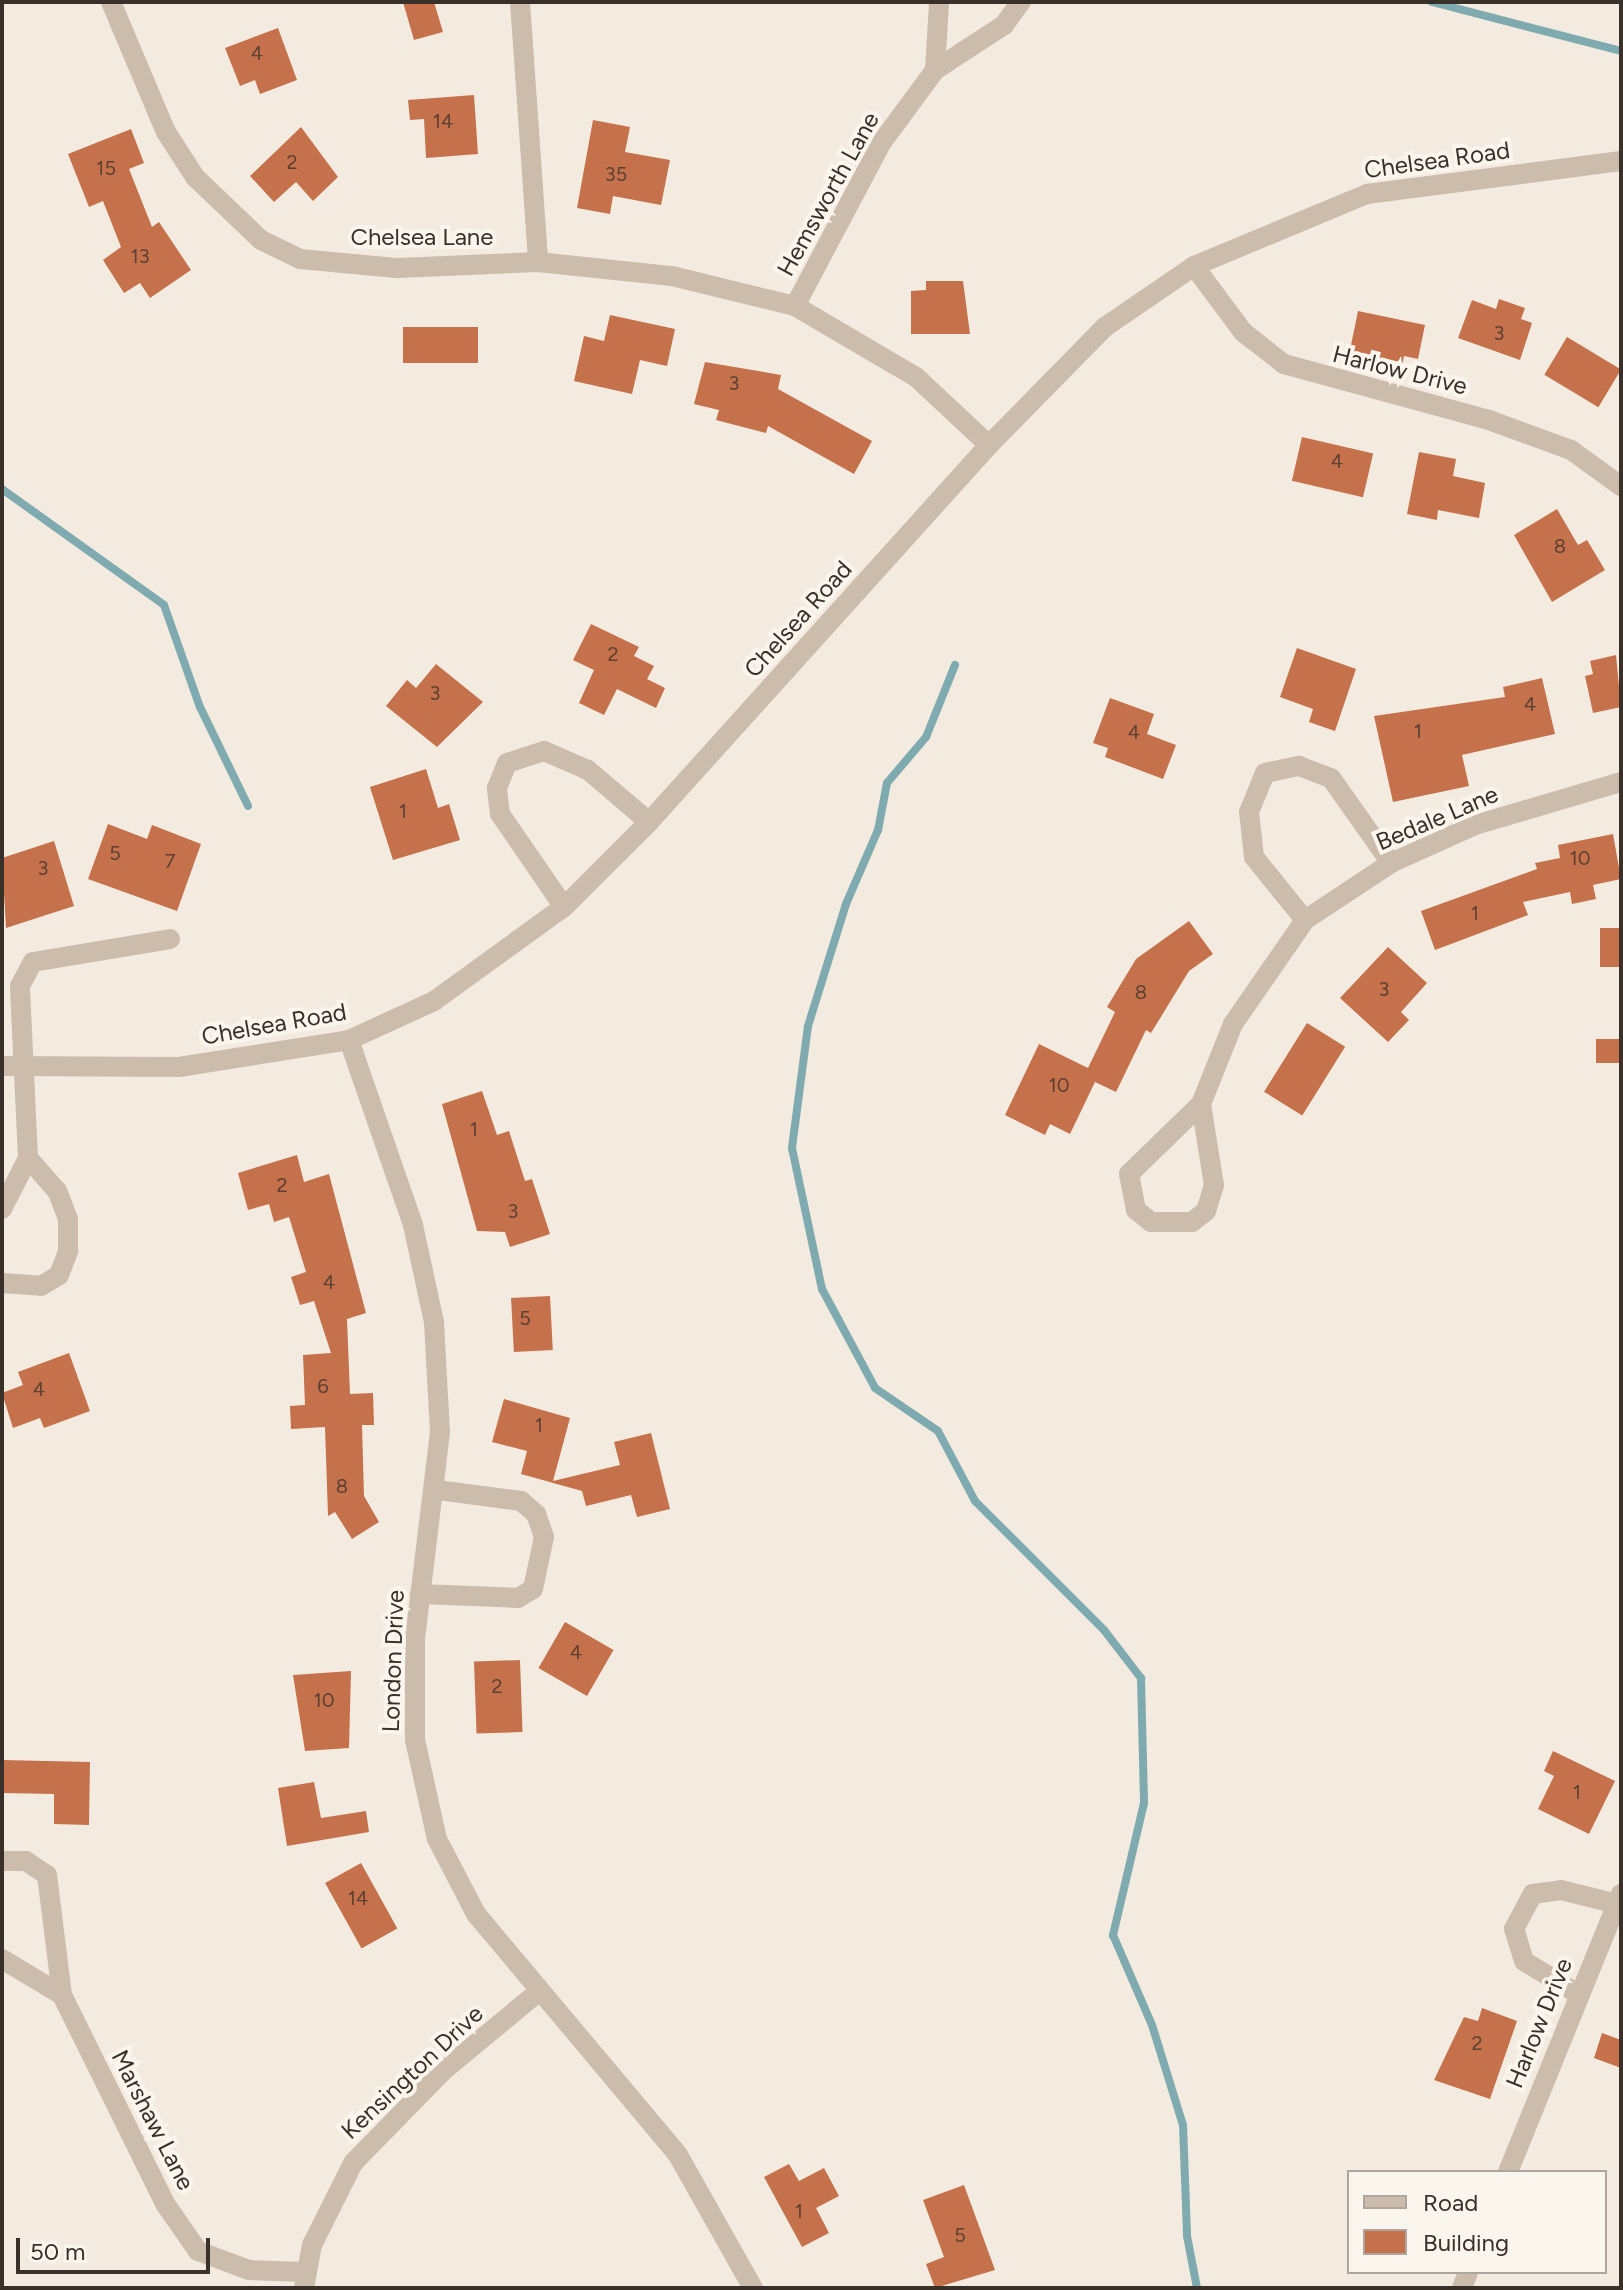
<!DOCTYPE html>
<html>
<head>
<meta charset="utf-8">
<style>
	body { margin:0 }
	#map { position:relative; width:1623px; height:2290px; overflow:hidden; background:#f3ebe0; font-family:Figtree,sans-serif }
	div>[style] { position:absolute }
	.stream>* { height:8px; margin:-4px; padding:0 4px; transform-origin:4px; border-radius:4px; background:#7fabb0 }
	.building>* { inset:0; background:#c5714c; transform-origin:0 0 }
	.minor>* { height:20px; margin:-10px; padding:0 10px; transform-origin:10px; border-radius:10px; background:#ccbcab }
	span { translate:-50% -50%; white-space:nowrap; text-align:center; line-height:1.15; -webkit-text-stroke:8px #faf5ed; paint-order:stroke }
	.number-label { font-size:20px; color:#5d4032 }
	.number-label span { -webkit-text-stroke-width:0 }
	.street-label { font-size:24px; color:#3a302a }
	.frame { position:absolute; inset:0; border:4px solid #3a302a; pointer-events:none }
	.legend { position:absolute; left:1347px; top:2170px; width:260px; height:104px; box-sizing:border-box; background:#faf5ed; border:2px solid #ada69f; margin:0; padding:10px 14px; list-style:none; font-size:24px; color:#3a302a }
	.legend li { display:flex; align-items:center; gap:16px; height:40px }
	.legend b { width:40px; border:2px solid #ada69f }
	.scale { position:absolute; left:16px; top:2238px; width:194px; height:36px; box-sizing:border-box; border:4px solid #3a302a; border-top:0; padding-left:10px; font-size:24px; line-height:28px; white-space:nowrap; color:#3a302a; -webkit-text-stroke:6px #faf5ed; paint-order:stroke }
</style>
</head>
<body>
<div id="map">
	<div class="stream">
		<i style="left:1432px;top:2px;width:195px;rotate:14.5deg"></i>
		<i style="left:2px;top:489px;width:199px;rotate:35.6deg"></i>
		<i style="left:164px;top:605px;width:108px;rotate:70.6deg"></i>
		<i style="left:200px;top:707px;width:110px;rotate:64.1deg"></i>
		<i style="left:955px;top:665px;width:78px;rotate:111.9deg"></i>
		<i style="left:926px;top:737px;width:60px;rotate:130.3deg"></i>
		<i style="left:887px;top:783px;width:48px;rotate:100.8deg"></i>
		<i style="left:878px;top:830px;width:81px;rotate:113.4deg"></i>
		<i style="left:846px;top:904px;width:128px;rotate:107.3deg"></i>
		<i style="left:808px;top:1026px;width:123px;rotate:97.5deg"></i>
		<i style="left:792px;top:1148px;width:144px;rotate:78deg"></i>
		<i style="left:822px;top:1289px;width:112px;rotate:61.8deg"></i>
		<i style="left:875px;top:1388px;width:76px;rotate:34.3deg"></i>
		<i style="left:938px;top:1431px;width:79px;rotate:62.1deg"></i>
		<i style="left:975px;top:1501px;width:182px;rotate:45deg"></i>
		<i style="left:1104px;top:1630px;width:61px;rotate:52.4deg"></i>
		<i style="left:1141px;top:1678px;width:125px;rotate:88.6deg"></i>
		<i style="left:1144px;top:1803px;width:136px;rotate:103.2deg"></i>
		<i style="left:1113px;top:1935px;width:98px;rotate:66.6deg"></i>
		<i style="left:1152px;top:2025px;width:105px;rotate:72.8deg"></i>
		<i style="left:1183px;top:2125px;width:111px;rotate:87.9deg"></i>
		<i style="left:1187px;top:2236px;width:53px;rotate:79.1deg"></i>
	</div>
	<div class="building">
		<i style="clip-path:polygon(403px 2px,434px 2px,443px 32px,414px 40px)"></i>
		<i style="clip-path:polygon(278px 28px,297px 80px,260px 94px,255px 80px,240px 86px,225px 48px)"></i>
		<i style="clip-path:polygon(474px 95px,478px 154px,426px 158px,424px 119px,410px 120px,408px 100px)"></i>
		<i style="clip-path:polygon(593px 120px,630px 127px,625px 152px,670px 160px,661px 205px,613px 196px,610px 214px,577px 208px)"></i>
		<i style="clip-path:polygon(301px 127px,338px 177px,313px 201px,296px 182px,274px 202px,250px 176px)"></i>
		<i style="clip-path:polygon(131px 129px,144px 163px,129px 169px,152px 227px,159px 222px,191px 270px,150px 298px,140px 283px,124px 293px,103px 260px,121px 247px,103px 201px,89px 207px,68px 154px)"></i>
		<i style="clip-path:polygon(926px 281px,963px 281px,970px 334px,911px 334px,911px 291px,926px 290px)"></i>
		<i style="clip-path:polygon(1499px 299px,1525px 308px,1521px 319px,1532px 323px,1520px 360px,1458px 338px,1472px 300px,1496px 309px)"></i>
		<i style="clip-path:polygon(1358px 311px,1425px 325px,1418px 359px,1404px 356px,1402px 366px,1349px 355px)"></i>
		<i style="clip-path:polygon(610px 315px,675px 329px,667px 366px,640px 360px,632px 394px,574px 381px,584px 336px,604px 341px)"></i>
		<i style="left:478px;top:327px;width:36px;height:75px;rotate:90deg"></i>
		<i style="left:1567px;top:337px;width:63px;height:44px;rotate:31deg"></i>
		<i style="clip-path:polygon(705px 362px,781px 375px,778px 389px,872px 441px,854px 474px,768px 426px,766px 433px,716px 420px,719px 410px,694px 404px)"></i>
		<i style="left:1302px;top:437px;width:73px;height:45px;rotate:13deg"></i>
		<i style="clip-path:polygon(1419px 452px,1456px 459px,1453px 476px,1485px 483px,1479px 518px,1438px 510px,1437px 520px,1407px 514px)"></i>
		<i style="clip-path:polygon(1557px 509px,1578px 545px,1587px 540px,1605px 570px,1552px 602px,1514px 535px)"></i>
		<i style="clip-path:polygon(591px 624px,639px 647px,634px 656px,654px 666px,647px 679px,665px 688px,656px 708px,617px 689px,604px 715px,579px 703px,594px 670px,573px 660px)"></i>
		<i style="clip-path:polygon(1297px 648px,1356px 669px,1335px 731px,1309px 722px,1313px 709px,1280px 697px)"></i>
		<i style="clip-path:polygon(1616px 655px,1621px 707px,1593px 713px,1585px 676px,1593px 674px,1590px 661px)"></i>
		<i style="clip-path:polygon(436px 664px,483px 702px,437px 747px,386px 706px,407px 680px,416px 688px)"></i>
		<i style="clip-path:polygon(1542px 678px,1555px 734px,1462px 755px,1469px 786px,1393px 802px,1374px 716px,1505px 697px,1503px 687px)"></i>
		<i style="clip-path:polygon(1110px 698px,1154px 714px,1147px 734px,1176px 745px,1163px 779px,1105px 757px,1108px 748px,1093px 743px)"></i>
		<i style="clip-path:polygon(426px 769px,438px 808px,449px 804px,460px 840px,393px 860px,370px 787px)"></i>
		<i style="clip-path:polygon(108px 824px,147px 839px,152px 825px,201px 844px,177px 911px,88px 879px)"></i>
		<i style="clip-path:polygon(1613px 834px,1621px 879px,1593px 885px,1596px 899px,1572px 904px,1570px 892px,1523px 902px,1528px 915px,1435px 950px,1421px 911px,1537px 869px,1535px 863px,1560px 858px,1558px 845px)"></i>
		<i style="clip-path:polygon(54px 841px,74px 906px,6px 928px,2px 858px)"></i>
		<i style="clip-path:polygon(1189px 921px,1213px 954px,1189px 971px,1151px 1033px,1146px 1030px,1116px 1092px,1095px 1082px,1070px 1134px,1050px 1124px,1045px 1135px,1005px 1115px,1039px 1044px,1088px 1068px,1115px 1012px,1107px 1007px,1136px 959px)"></i>
		<i style="left:1621px;top:928px;width:39px;height:21px;rotate:90deg"></i>
		<i style="clip-path:polygon(1388px 947px,1427px 983px,1401px 1012px,1409px 1020px,1388px 1042px,1340px 998px)"></i>
		<i style="left:1307px;top:1023px;width:45px;height:81px;rotate:32deg"></i>
		<i style="left:1621px;top:1039px;width:24px;height:25px;rotate:90deg"></i>
		<i style="clip-path:polygon(482px 1091px,497px 1135px,509px 1131px,525px 1181px,532px 1179px,550px 1234px,510px 1247px,505px 1232px,477px 1231px,442px 1104px)"></i>
		<i style="clip-path:polygon(297px 1155px,304px 1182px,329px 1174px,366px 1313px,347px 1319px,350px 1394px,373px 1393px,374px 1425px,362px 1425px,364px 1496px,379px 1522px,352px 1539px,335px 1512px,328px 1516px,325px 1427px,291px 1429px,290px 1406px,305px 1405px,303px 1355px,331px 1353px,314px 1301px,300px 1305px,291px 1277px,306px 1272px,289px 1217px,274px 1222px,269px 1204px,248px 1210px,238px 1173px)"></i>
		<i style="left:550px;top:1296px;width:54px;height:39px;rotate:87deg"></i>
		<i style="clip-path:polygon(69px 1353px,90px 1411px,44px 1428px,40px 1418px,13px 1428px,2px 1393px,23px 1385px,18px 1372px)"></i>
		<i style="clip-path:polygon(504px 1399px,570px 1418px,553px 1481px,620px 1465px,614px 1442px,651px 1433px,670px 1509px,637px 1517px,631px 1495px,586px 1506px,582px 1491px,521px 1474px,527px 1451px,492px 1442px)"></i>
		<i style="left:565px;top:1622px;width:56px;height:53px;rotate:30deg"></i>
		<i style="left:520px;top:1660px;width:72px;height:46px;rotate:88deg"></i>
		<i style="clip-path:polygon(351px 1671px,349px 1748px,305px 1751px,293px 1675px)"></i>
		<i style="clip-path:polygon(1553px 1751px,1615px 1781px,1589px 1834px,1538px 1809px,1554px 1776px,1544px 1771px)"></i>
		<i style="clip-path:polygon(2px 1760px,90px 1762px,89px 1825px,54px 1824px,54px 1794px,2px 1793px)"></i>
		<i style="clip-path:polygon(314px 1782px,321px 1818px,366px 1811px,369px 1832px,287px 1846px,278px 1788px)"></i>
		<i style="left:361px;top:1863px;width:75px;height:41px;rotate:61deg"></i>
		<i style="clip-path:polygon(1482px 2008px,1517px 2021px,1490px 2099px,1434px 2080px,1464px 2017px,1478px 2021px)"></i>
		<i style="clip-path:polygon(1602px 2033px,1621px 2040px,1621px 2068px,1594px 2058px)"></i>
		<i style="clip-path:polygon(789px 2164px,799px 2181px,824px 2168px,839px 2196px,816px 2208px,829px 2233px,802px 2247px,764px 2177px)"></i>
		<i style="clip-path:polygon(964px 2185px,995px 2270px,935px 2288px,926px 2264px,944px 2257px,923px 2200px)"></i>
	</div>
	<div class="minor">
		<i style="left:111px;top:2px;width:141px;rotate:67.1deg"></i>
		<i style="left:166px;top:132px;width:54px;rotate:57.2deg"></i>
		<i style="left:195px;top:177px;width:91px;rotate:43.7deg"></i>
		<i style="left:261px;top:240px;width:43px;rotate:26deg"></i>
		<i style="left:300px;top:259px;width:97px;rotate:5.3deg"></i>
		<i style="left:397px;top:268px;width:141px;rotate:-2.4deg"></i>
		<i style="left:538px;top:262px;width:135px;rotate:6deg"></i>
		<i style="left:672px;top:276px;width:127px;rotate:13.7deg"></i>
		<i style="left:795px;top:306px;width:140px;rotate:30.4deg"></i>
		<i style="left:916px;top:377px;width:100px;rotate:43deg"></i>
		<i style="left:520px;top:2px;width:261px;rotate:86deg"></i>
		<i style="left:935px;top:70px;width:68px;rotate:-86.6deg"></i>
		<i style="left:1194px;top:266px;width:82px;rotate:53.4deg"></i>
		<i style="left:1243px;top:332px;width:52px;rotate:38deg"></i>
		<i style="left:1284px;top:364px;width:213px;rotate:15.3deg"></i>
		<i style="left:1489px;top:420px;width:87px;rotate:20.1deg"></i>
		<i style="left:1571px;top:450px;width:62px;rotate:35.8deg"></i>
		<i style="left:795px;top:306px;width:186px;rotate:-62.1deg"></i>
		<i style="left:882px;top:142px;width:89px;rotate:-53.6deg"></i>
		<i style="left:935px;top:70px;width:82px;rotate:-33.1deg"></i>
		<i style="left:1004px;top:25px;width:29px;rotate:-54deg"></i>
		<i style="left:564px;top:907px;width:113px;rotate:-124.5deg"></i>
		<i style="left:500px;top:814px;width:26px;rotate:-97deg"></i>
		<i style="left:497px;top:788px;width:27px;rotate:-68deg"></i>
		<i style="left:507px;top:763px;width:39px;rotate:-18deg"></i>
		<i style="left:544px;top:751px;width:48px;rotate:23.4deg"></i>
		<i style="left:588px;top:770px;width:80px;rotate:40.4deg"></i>
		<i style="left:1305px;top:920px;width:81px;rotate:-129deg"></i>
		<i style="left:1254px;top:857px;width:45px;rotate:-96.3deg"></i>
		<i style="left:1249px;top:812px;width:42px;rotate:-67.7deg"></i>
		<i style="left:1265px;top:773px;width:35px;rotate:-12deg"></i>
		<i style="left:1299px;top:766px;width:34px;rotate:21deg"></i>
		<i style="left:1331px;top:778px;width:104px;rotate:54.8deg"></i>
		<i style="left:20px;top:986px;width:27px;rotate:-62deg"></i>
		<i style="left:33px;top:962px;width:139px;rotate:-9.5deg"></i>
		<i style="left:349px;top:1040px;width:196px;rotate:70.9deg"></i>
		<i style="left:413px;top:1225px;width:99px;rotate:77.8deg"></i>
		<i style="left:434px;top:1322px;width:110px;rotate:86.9deg"></i>
		<i style="left:440px;top:1432px;width:208px;rotate:96.9deg"></i>
		<i style="left:415px;top:1638px;width:102px;rotate:90deg"></i>
		<i style="left:415px;top:1740px;width:101px;rotate:77.5deg"></i>
		<i style="left:437px;top:1839px;width:85px;rotate:62.5deg"></i>
		<i style="left:476px;top:1914px;width:314px;rotate:50deg"></i>
		<i style="left:678px;top:2155px;width:153px;rotate:60.6deg"></i>
		<i style="left:2px;top:1066px;width:177px;rotate:0.3deg"></i>
		<i style="left:179px;top:1067px;width:172px;rotate:-9deg"></i>
		<i style="left:349px;top:1040px;width:94px;rotate:-24.6deg"></i>
		<i style="left:434px;top:1001px;width:160px;rotate:-35.9deg"></i>
		<i style="left:564px;top:907px;width:120px;rotate:-45deg"></i>
		<i style="left:649px;top:822px;width:508px;rotate:-47.95deg"></i>
		<i style="left:989px;top:445px;width:165px;rotate:-45.5deg"></i>
		<i style="left:1105px;top:327px;width:108px;rotate:-34.4deg"></i>
		<i style="left:1194px;top:266px;width:187px;rotate:-22.6deg"></i>
		<i style="left:1367px;top:194px;width:256px;rotate:-7.4deg"></i>
		<i style="left:1201px;top:1104px;width:82px;rotate:80.9deg"></i>
		<i style="left:1214px;top:1185px;width:27px;rotate:107deg"></i>
		<i style="left:1206px;top:1211px;width:18px;rotate:142deg"></i>
		<i style="left:1192px;top:1222px;width:41px;rotate:180deg"></i>
		<i style="left:1151px;top:1222px;width:19px;rotate:-141deg"></i>
		<i style="left:1136px;top:1210px;width:37px;rotate:-101deg"></i>
		<i style="left:1129px;top:1174px;width:100px;rotate:-44.2deg"></i>
		<i style="left:1201px;top:1104px;width:86px;rotate:-68.2deg"></i>
		<i style="left:1233px;top:1024px;width:126px;rotate:-55.3deg"></i>
		<i style="left:1305px;top:920px;width:103px;rotate:-33.5deg"></i>
		<i style="left:1391px;top:863px;width:92px;rotate:-24.3deg"></i>
		<i style="left:1475px;top:825px;width:152px;rotate:-16.4deg"></i>
		<i style="left:2px;top:1209px;width:57px;rotate:-63deg"></i>
		<i style="left:28px;top:1158px;width:172px;rotate:-92.7deg"></i>
		<i style="left:2px;top:1283px;width:39px;rotate:4deg"></i>
		<i style="left:41px;top:1286px;width:21px;rotate:-31deg"></i>
		<i style="left:59px;top:1275px;width:26px;rotate:-69deg"></i>
		<i style="left:68px;top:1251px;width:32px;rotate:-90deg"></i>
		<i style="left:68px;top:1219px;width:30px;rotate:-111deg"></i>
		<i style="left:57px;top:1191px;width:44px;rotate:-131.3deg"></i>
		<i style="left:420px;top:1594px;width:98px;rotate:2.3deg"></i>
		<i style="left:518px;top:1598px;width:17px;rotate:-31deg"></i>
		<i style="left:533px;top:1589px;width:53px;rotate:-78.1deg"></i>
		<i style="left:544px;top:1537px;width:24px;rotate:-109deg"></i>
		<i style="left:536px;top:1514px;width:20px;rotate:-139deg"></i>
		<i style="left:521px;top:1501px;width:85px;rotate:-172.5deg"></i>
		<i style="left:2px;top:1861px;width:24px"></i>
		<i style="left:26px;top:1861px;width:25px;rotate:34deg"></i>
		<i style="left:47px;top:1875px;width:121px;rotate:82.9deg"></i>
		<i style="left:62px;top:1995px;width:234px;rotate:63.7deg"></i>
		<i style="left:166px;top:2205px;width:56px;rotate:55.2deg"></i>
		<i style="left:198px;top:2251px;width:54px;rotate:20.4deg"></i>
		<i style="left:249px;top:2270px;width:56px;rotate:2deg"></i>
		<i style="left:2px;top:1959px;width:70px;rotate:31deg"></i>
		<i style="left:1578px;top:1994px;width:63px;rotate:-148.6deg"></i>
		<i style="left:1524px;top:1961px;width:34px;rotate:-107deg"></i>
		<i style="left:1514px;top:1929px;width:40px;rotate:-62deg"></i>
		<i style="left:1533px;top:1894px;width:28px;rotate:-8deg"></i>
		<i style="left:1561px;top:1890px;width:58px;rotate:14deg"></i>
		<i style="left:1508px;top:2172px;width:300px;rotate:-67.9deg"></i>
		<i style="left:304px;top:2288px;width:44px;rotate:-79.5deg"></i>
		<i style="left:312px;top:2245px;width:92px;rotate:-63.4deg"></i>
		<i style="left:353px;top:2163px;width:130px;rotate:-45.6deg"></i>
		<i style="left:444px;top:2070px;width:121px;rotate:-39.6deg"></i>
		<i style="left:1462px;top:2288px;width:17px;rotate:-69deg"></i>
	</div>
	<div class="number-label">
		<span style="left:257px;top:53px">4</span>
		<span style="left:443px;top:121px">14</span>
		<span style="left:292px;top:162px">2</span>
		<span style="left:106px;top:168px">15</span>
		<span style="left:616px;top:174px">35</span>
		<span style="left:140px;top:256px">13</span>
		<span style="left:1499px;top:333px">3</span>
		<span style="left:734px;top:383px">3</span>
		<span style="left:1337px;top:461px">4</span>
		<span style="left:1560px;top:546px">8</span>
		<span style="left:613px;top:654px">2</span>
		<span style="left:435px;top:693px">3</span>
		<span style="left:1530px;top:704px">4</span>
		<span style="left:1418px;top:731px">1</span>
		<span style="left:1134px;top:732px">4</span>
		<span style="left:403px;top:811px">1</span>
		<span style="left:115px;top:853px">5</span>
		<span style="left:1580px;top:858px">10</span>
		<span style="left:170px;top:861px">7</span>
		<span style="left:43px;top:868px">3</span>
		<span style="left:1475px;top:913px">1</span>
		<span style="left:1384px;top:989px">3</span>
		<span style="left:1141px;top:992px">8</span>
		<span style="left:1059px;top:1085px">10</span>
		<span style="left:474px;top:1129px">1</span>
		<span style="left:282px;top:1185px">2</span>
		<span style="left:513px;top:1211px">3</span>
		<span style="left:329px;top:1282px">4</span>
		<span style="left:525px;top:1318px">5</span>
		<span style="left:323px;top:1386px">6</span>
		<span style="left:39px;top:1389px">4</span>
		<span style="left:539px;top:1425px">1</span>
		<span style="left:342px;top:1486px">8</span>
		<span style="left:576px;top:1652px">4</span>
		<span style="left:497px;top:1686px">2</span>
		<span style="left:324px;top:1700px">10</span>
		<span style="left:1577px;top:1792px">1</span>
		<span style="left:358px;top:1898px">14</span>
		<span style="left:1477px;top:2043px">2</span>
		<span style="left:799px;top:2211px">1</span>
		<span style="left:960px;top:2235px">5</span>
	</div>
	<div class="street-label">
		<span style="left:1437px;top:160px;rotate:-8deg">Chelsea Road</span>
		<span style="left:828px;top:194px;rotate:-61deg">Hemsworth Lane</span>
		<span style="left:422px;top:237px">Chelsea Lane</span>
		<span style="left:1400px;top:370px;rotate:14deg">Harlow Drive</span>
		<span style="left:798px;top:619px;rotate:-48deg">Chelsea Road</span>
		<span style="left:1437px;top:818px;rotate:-23deg">Bedale Lane</span>
		<span style="left:274px;top:1024px;rotate:-10deg">Chelsea Road</span>
		<span style="left:393px;top:1661px;rotate:-88deg">London Drive</span>
		<span style="left:1539px;top:2023px;rotate:-68deg">Harlow Drive</span>
		<span style="left:412px;top:2072px;rotate:-43deg">Kensington Drive</span>
		<span style="left:153px;top:2120px;rotate:63deg">Marshaw Lane</span>
	</div>
	<div class="frame"></div>
	<ul class="legend">
	<li><b style="height:10px;background:#ccbcab"></b>Road</li>
	<li><b style="height:22px;background:#c5714c"></b>Building</li>
	</ul>
	<div class="scale">50 m</div>
</div>
</body>
</html>
